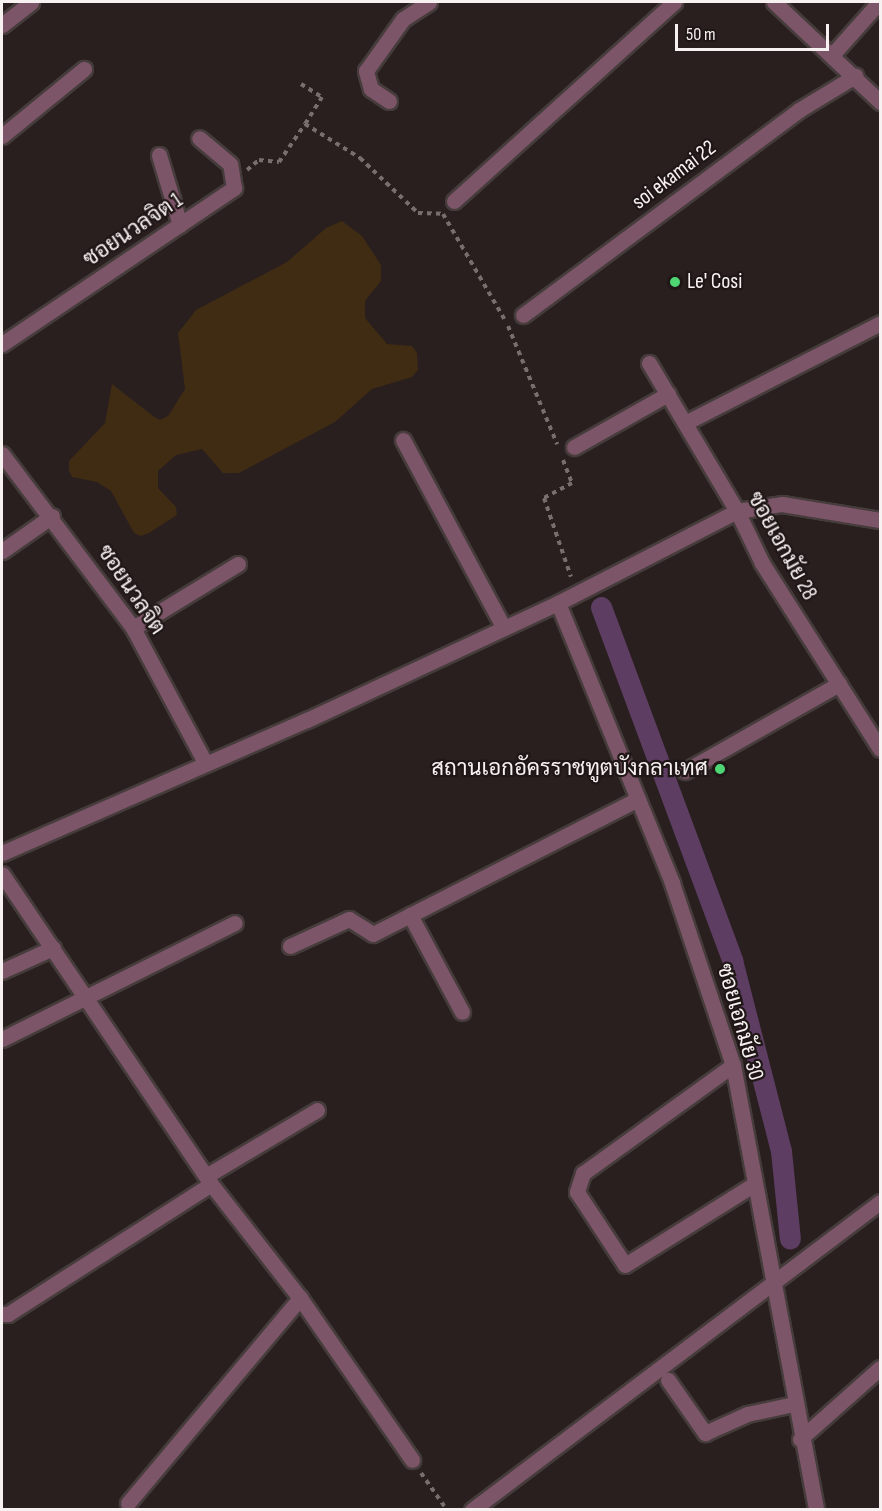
<!DOCTYPE html>
<html>
<head>
<meta charset="utf-8">
<style>
	body { margin:0 }
	#map { position:relative; width:882px; height:1511px; overflow:hidden; background:#291f1f; font-family:"Sofia Sans Condensed",Sarabun,sans-serif }
	div>[style] { position:absolute }
	.green>* { inset:0; background:#402b13 }
	.canal>* { height:21px; margin:-10.5px; padding:0 10.5px; transform-origin:10.5px; border-radius:10.5px; background:#5d3d61 }
	.path>* { height:4px; margin-top:-2px; transform-origin:0; background:repeating-linear-gradient(90deg,#776e6e 0 4.5px,transparent 0 9px) }
	.roads { filter:drop-shadow(2px 0 #463c3c) drop-shadow(-2px 0 #463c3c) drop-shadow(0 2px #463c3c) drop-shadow(0 -2px #463c3c) }
	.minor>* { height:15px; margin:-7.5px; padding:0 7.5px; transform-origin:7.5px; border-radius:7.5px; background:#7d5568 }
	.dots>* { width:16px; height:16px; translate:-50% -50%; box-sizing:border-box; border:3px solid #1f1616; border-radius:50% }
	span { translate:-50% -50%; white-space:nowrap; text-align:center; line-height:1.15; -webkit-text-stroke:4.5px #1f1616; paint-order:stroke }
	.street-label { font-size:22px; color:#f8f1f1 }
	.poi-label { font-size:22px; color:#f8f1f1 }
	.left { translate:0 -50%; text-align:left }
	.right { translate:-100% -50%; text-align:right }
	.frame { position:absolute; inset:0; border:3px solid #f8f1f1; pointer-events:none }
	.scale { position:absolute; left:675px; top:24px; width:154px; height:27px; box-sizing:border-box; border:3px solid #f8f1f1; border-top:0; padding-left:8px; font-size:18px; line-height:21px; white-space:nowrap; color:#f8f1f1; -webkit-text-stroke:4px #1f1616; paint-order:stroke }
</style>
</head>
<body>
<div id="map">
	<div class="green">
		<i style="clip-path:polygon(342px 221px,362px 236px,381px 265px,381px 281px,365px 301px,365px 318px,387px 344px,412px 346px,417px 353px,418px 370px,412px 377px,372px 389px,335px 422px,239px 473px,223px 473px,202px 449px,176px 455px,158px 471px,158px 488px,176px 507px,177px 515px,149px 533px,141px 536px,134px 533px,111px 491px,97px 482px,72px 477px,69px 470px,69px 461px,105px 423px,112px 384px,153px 416px,160px 420px,168px 416px,185px 389px,178px 333px,196px 310px,287px 262px,326px 228px)"></i>
	</div>
	<div class="canal">
		<i style="left:601px;top:607px;width:377px;rotate:69.6deg"></i>
		<i style="left:732px;top:960px;width:197px;rotate:75.6deg"></i>
		<i style="left:781px;top:1151px;width:88px;rotate:84.2deg"></i>
	</div>
	<div class="path">
		<i style="left:301px;top:84px;width:25px;rotate:32deg"></i>
		<i style="left:322px;top:97px;width:32px;rotate:122deg"></i>
		<i style="left:247px;top:170px;width:16px;rotate:-40deg"></i>
		<i style="left:259px;top:160px;width:20px;rotate:6deg"></i>
		<i style="left:279px;top:162px;width:46px;rotate:-55.6deg"></i>
		<i style="left:305px;top:124px;width:65px;rotate:31.7deg"></i>
		<i style="left:360px;top:158px;width:80px;rotate:43.5deg"></i>
		<i style="left:418px;top:213px;width:25px;rotate:2deg"></i>
		<i style="left:443px;top:214px;width:123px;rotate:59.7deg"></i>
		<i style="left:508px;top:326px;width:128px;rotate:67.4deg"></i>
		<i style="left:563px;top:460px;width:25px;rotate:69deg"></i>
		<i style="left:572px;top:483px;width:32px;rotate:152deg"></i>
		<i style="left:544px;top:498px;width:83px;rotate:71.1deg"></i>
		<i style="left:421px;top:1473px;width:45px;rotate:54.9deg"></i>
	</div>
	<div class="roads">
		<div class="minor">
			<i style="left:774px;top:2px;width:146px;rotate:43.3deg"></i>
			<i style="left:2px;top:25px;width:37px;rotate:-38deg"></i>
			<i style="left:832px;top:55px;width:71px;rotate:-48.4deg"></i>
			<i style="left:389px;top:101px;width:22px;rotate:-146deg"></i>
			<i style="left:371px;top:89px;width:19px;rotate:-106deg"></i>
			<i style="left:366px;top:71px;width:64px;rotate:-54.6deg"></i>
			<i style="left:403px;top:19px;width:31px;rotate:-33deg"></i>
			<i style="left:2px;top:136px;width:106px;rotate:-39.3deg"></i>
			<i style="left:159px;top:155px;width:73px;rotate:73.3deg"></i>
			<i style="left:454px;top:201px;width:297px;rotate:-42.1deg"></i>
			<i style="left:523px;top:315px;width:344px;rotate:-36.6deg"></i>
			<i style="left:799px;top:110px;width:66px;rotate:-31.3deg"></i>
			<i style="left:2px;top:344px;width:280px;rotate:-33.9deg"></i>
			<i style="left:234px;top:188px;width:24px;rotate:-99deg"></i>
			<i style="left:230px;top:164px;width:40px;rotate:-140deg"></i>
			<i style="left:649px;top:363px;width:172px;rotate:59.3deg"></i>
			<i style="left:737px;top:511px;width:58px;rotate:64.3deg"></i>
			<i style="left:762px;top:563px;width:220px;rotate:57.6deg"></i>
			<i style="left:685px;top:423px;width:219px;rotate:-27.1deg"></i>
			<i style="left:403px;top:440px;width:213px;rotate:61.8deg"></i>
			<i style="left:574px;top:447px;width:108px;rotate:-29.4deg"></i>
			<i style="left:2px;top:454px;width:218px;rotate:53deg"></i>
			<i style="left:133px;top:628px;width:154px;rotate:61.8deg"></i>
			<i style="left:2px;top:551px;width:61px;rotate:-35deg"></i>
			<i style="left:558px;top:603px;width:302px;rotate:67.8deg"></i>
			<i style="left:672px;top:883px;width:192px;rotate:71.5deg"></i>
			<i style="left:733px;top:1065px;width:453px;rotate:79.4deg"></i>
			<i style="left:133px;top:628px;width:123px;rotate:-31.4deg"></i>
			<i style="left:685px;top:771px;width:177px;rotate:-29.5deg"></i>
			<i style="left:2px;top:853px;width:333px;rotate:-23.6deg"></i>
			<i style="left:307px;top:720px;width:277px;rotate:-25deg"></i>
			<i style="left:558px;top:603px;width:201px;rotate:-27.2deg"></i>
			<i style="left:737px;top:511px;width:46px;rotate:-8.8deg"></i>
			<i style="left:782px;top:504px;width:99px;rotate:9.3deg"></i>
			<i style="left:2px;top:874px;width:374px;rotate:56deg"></i>
			<i style="left:211px;top:1184px;width:145px;rotate:52deg"></i>
			<i style="left:300px;top:1298px;width:197px;rotate:55.3deg"></i>
			<i style="left:410px;top:915px;width:110px;rotate:61.8deg"></i>
			<i style="left:290px;top:946px;width:65px;rotate:-24.6deg"></i>
			<i style="left:349px;top:919px;width:28px;rotate:32deg"></i>
			<i style="left:373px;top:934px;width:297px;rotate:-27deg"></i>
			<i style="left:2px;top:971px;width:56px;rotate:-24.3deg"></i>
			<i style="left:2px;top:1039px;width:260px;rotate:-26.5deg"></i>
			<i style="left:733px;top:1065px;width:185px;rotate:144.2deg"></i>
			<i style="left:583px;top:1173px;width:20px;rotate:108deg"></i>
			<i style="left:577px;top:1192px;width:87px;rotate:56.7deg"></i>
			<i style="left:625px;top:1265px;width:151px;rotate:-32deg"></i>
			<i style="left:206px;top:1176px;width:129px;rotate:-30.7deg"></i>
			<i style="left:2px;top:1314px;width:6px"></i>
			<i style="left:8px;top:1314px;width:241px;rotate:-32.6deg"></i>
			<i style="left:668px;top:1380px;width:65px;rotate:55.1deg"></i>
			<i style="left:705px;top:1433px;width:46px;rotate:-24.3deg"></i>
			<i style="left:747px;top:1414px;width:48px;rotate:-12deg"></i>
			<i style="left:800px;top:1439px;width:107px;rotate:-41.6deg"></i>
			<i style="left:128px;top:1503px;width:268px;rotate:-50deg"></i>
			<i style="left:472px;top:1510px;width:511px;rotate:-37.05deg"></i>
		</div>
	</div>
	<div class="dots">
		<i style="left:675px;top:282px;background:#4ed675"></i>
		<i style="left:720px;top:769px;background:#4ed675"></i>
	</div>
	<div class="street-label">
		<span style="left:674px;top:175px;rotate:-37deg">soi ekamai 22</span>
		<span style="left:133px;top:230px;rotate:-34deg">ซอยนวลจิต 1</span>
		<span style="left:782px;top:546px;rotate:61deg">ซอยเอกมัย 28</span>
		<span style="left:131px;top:590px;rotate:56deg">ซอยนวลจิต</span>
		<span style="left:740px;top:1022px;rotate:74deg">ซอยเอกมัย 30</span>
	</div>
	<div class="poi-label">
		<span class="left" style="left:687px;top:282px">Le' Cosi</span>
		<span class="right" style="left:708px;top:769px">สถานเอกอัครราชทูตบังกลาเทศ</span>
	</div>
	<div class="frame"></div>
	<div class="scale">50 m</div>
</div>
</body>
</html>
